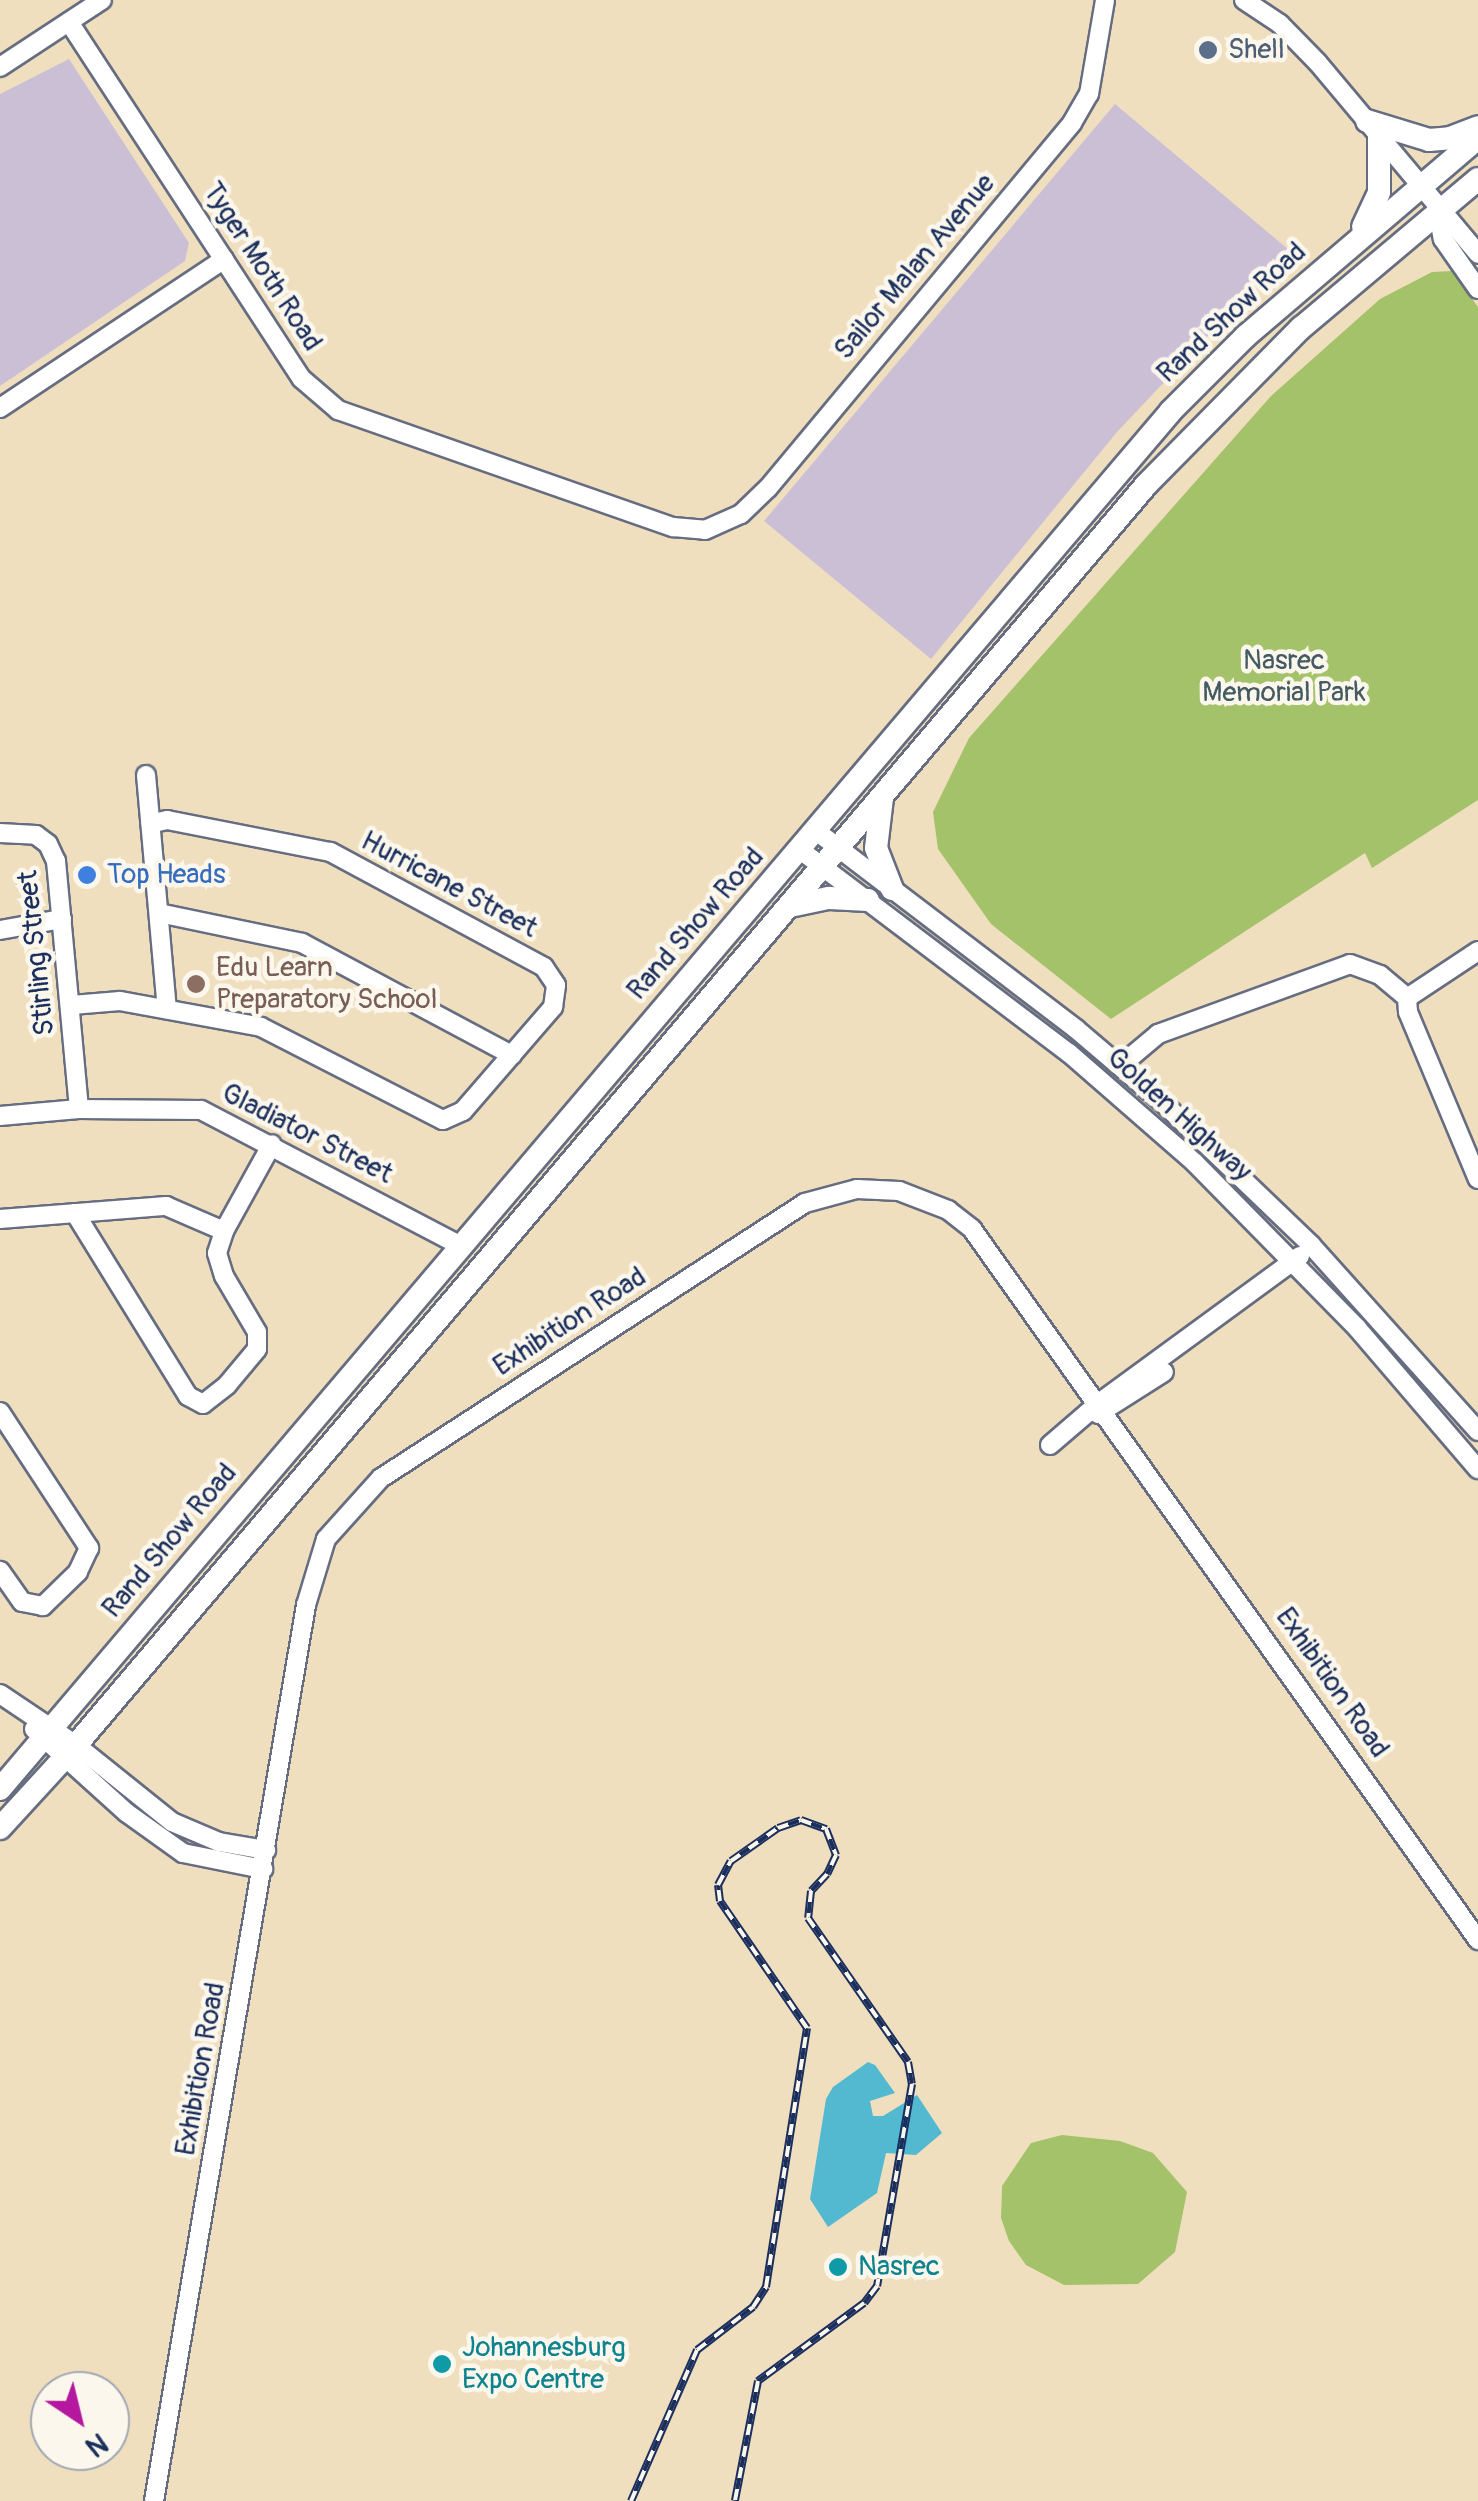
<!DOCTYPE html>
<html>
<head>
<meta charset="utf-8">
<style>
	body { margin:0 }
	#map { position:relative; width:1478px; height:2501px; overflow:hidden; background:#f0dfbf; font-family:Pangolin,sans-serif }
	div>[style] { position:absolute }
	.industrial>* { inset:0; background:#cbbfd5 }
	.green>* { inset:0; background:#a4c26a }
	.water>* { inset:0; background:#52b9d0 }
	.roads { filter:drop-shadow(2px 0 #666d80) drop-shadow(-2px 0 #666d80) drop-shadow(0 2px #666d80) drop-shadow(0 -2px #666d80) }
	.minor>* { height:18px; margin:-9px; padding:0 9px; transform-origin:9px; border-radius:9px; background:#fff }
	.major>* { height:22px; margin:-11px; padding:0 11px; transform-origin:11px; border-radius:11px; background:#fff }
	.rail>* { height:8px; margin-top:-4px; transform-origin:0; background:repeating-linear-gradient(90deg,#fbf7ec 0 11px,#1b2f5e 0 22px); box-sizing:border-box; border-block:2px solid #1b2f5e }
	.dots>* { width:28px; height:28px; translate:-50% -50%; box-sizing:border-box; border:5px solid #fbf7ec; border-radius:50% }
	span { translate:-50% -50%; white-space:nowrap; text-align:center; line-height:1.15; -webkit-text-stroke:9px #fbf7ec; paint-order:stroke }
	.service-label { font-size:28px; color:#4e5e75 }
	.left { translate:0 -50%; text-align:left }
	.street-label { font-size:28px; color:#1b2f5e }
	.park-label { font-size:28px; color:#445b62 }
	.shop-label { font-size:28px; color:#366cbe }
	.education-label { font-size:28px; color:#785e54 }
	.culture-label { font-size:28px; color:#0d838f }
	.north { position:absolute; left:30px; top:2371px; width:100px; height:100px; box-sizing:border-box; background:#fbf7ec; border:2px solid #a1a7b3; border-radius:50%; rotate:145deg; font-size:28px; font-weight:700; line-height:40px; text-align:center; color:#1b2f5e }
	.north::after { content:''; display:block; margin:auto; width:35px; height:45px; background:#b5179e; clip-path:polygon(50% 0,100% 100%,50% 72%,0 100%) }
</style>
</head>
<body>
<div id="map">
	<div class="industrial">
		<i style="clip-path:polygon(69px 59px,189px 243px,185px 261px,0 386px,0 94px)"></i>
		<i style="clip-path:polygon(1115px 104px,1289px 250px,1117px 432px,931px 659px,764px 521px)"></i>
	</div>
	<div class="green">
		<i style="clip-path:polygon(1452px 271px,1478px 307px,1478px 800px,1372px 868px,1365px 853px,1111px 1019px,991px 924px,938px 849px,933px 812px,969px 738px,1271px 396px,1380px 299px,1432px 272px)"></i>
		<i style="clip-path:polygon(1062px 2135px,1120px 2141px,1153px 2153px,1187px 2192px,1175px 2252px,1138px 2284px,1064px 2285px,1026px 2265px,1009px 2241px,1001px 2218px,1002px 2186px,1031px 2143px)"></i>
	</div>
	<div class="water">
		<i style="clip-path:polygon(868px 2062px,875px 2065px,895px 2093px,870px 2101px,873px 2116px,883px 2116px,917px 2095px,942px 2133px,916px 2155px,886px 2153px,877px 2193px,828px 2227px,810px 2199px,826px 2099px,833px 2087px)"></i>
	</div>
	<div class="roads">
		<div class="minor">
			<i style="left:1244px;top:0;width:43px;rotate:33.7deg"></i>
			<i style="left:1280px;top:24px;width:54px;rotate:45.7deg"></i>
			<i style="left:1318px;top:63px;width:249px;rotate:50deg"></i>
			<i style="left:69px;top:22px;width:426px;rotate:56.9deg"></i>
			<i style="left:302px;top:379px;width:48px;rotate:40.7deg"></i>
			<i style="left:338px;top:410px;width:355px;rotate:19.3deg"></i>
			<i style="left:673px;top:527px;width:32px;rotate:5deg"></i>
			<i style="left:705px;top:530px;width:39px;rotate:-24deg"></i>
			<i style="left:741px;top:514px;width:37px;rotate:-44deg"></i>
			<i style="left:768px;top:488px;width:475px;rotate:-50.2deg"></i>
			<i style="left:1072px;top:123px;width:34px;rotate:-60deg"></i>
			<i style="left:1089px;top:94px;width:95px;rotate:-80.3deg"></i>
			<i style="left:0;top:67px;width:122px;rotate:-33.3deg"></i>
			<i style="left:1438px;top:212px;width:27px;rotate:80deg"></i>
			<i style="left:1443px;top:239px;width:61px;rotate:55deg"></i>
			<i style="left:0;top:408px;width:269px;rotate:-33.6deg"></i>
			<i style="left:146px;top:775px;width:235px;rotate:84.9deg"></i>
			<i style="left:815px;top:830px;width:328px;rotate:37.3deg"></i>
			<i style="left:1076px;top:1029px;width:114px;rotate:40.4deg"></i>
			<i style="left:1163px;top:1103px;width:205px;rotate:43.8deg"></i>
			<i style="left:1311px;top:1245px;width:250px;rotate:48.1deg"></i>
			<i style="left:0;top:833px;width:36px;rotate:3deg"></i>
			<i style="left:36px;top:835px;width:15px;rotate:37deg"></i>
			<i style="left:48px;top:844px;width:19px;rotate:65deg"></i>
			<i style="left:56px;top:861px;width:249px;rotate:84.7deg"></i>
			<i style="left:799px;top:849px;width:338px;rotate:37.1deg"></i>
			<i style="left:1069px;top:1053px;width:167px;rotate:41.1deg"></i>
			<i style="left:1195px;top:1163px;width:231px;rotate:45.5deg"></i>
			<i style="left:1357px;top:1328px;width:186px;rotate:49.4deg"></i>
			<i style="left:159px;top:913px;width:146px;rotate:11.8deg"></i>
			<i style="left:302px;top:943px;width:238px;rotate:28.1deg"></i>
			<i style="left:0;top:930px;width:63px;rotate:-10.1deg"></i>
			<i style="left:1478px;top:951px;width:85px;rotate:146.5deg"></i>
			<i style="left:1407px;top:998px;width:14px;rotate:86deg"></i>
			<i style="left:1408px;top:1012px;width:181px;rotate:67.3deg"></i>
			<i style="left:72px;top:1005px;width:48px;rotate:-4.8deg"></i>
			<i style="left:120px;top:1001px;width:143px;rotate:10.4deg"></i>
			<i style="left:261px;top:1027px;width:204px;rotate:27.1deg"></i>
			<i style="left:443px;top:1120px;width:22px;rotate:-24deg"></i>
			<i style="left:463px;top:1111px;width:138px;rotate:-49.1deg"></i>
			<i style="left:553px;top:1007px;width:22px;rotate:-82deg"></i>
			<i style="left:556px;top:985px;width:22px;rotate:-124deg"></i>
			<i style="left:544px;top:967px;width:243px;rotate:-151.7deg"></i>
			<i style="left:330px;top:852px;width:166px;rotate:-168.9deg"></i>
			<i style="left:167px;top:820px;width:17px;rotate:167deg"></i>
			<i style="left:1120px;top:1066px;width:50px;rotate:-40.1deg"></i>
			<i style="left:1158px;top:1034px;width:204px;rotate:-20deg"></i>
			<i style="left:1350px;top:964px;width:32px;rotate:20deg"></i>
			<i style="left:1380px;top:975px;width:35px;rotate:40deg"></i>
			<i style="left:0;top:1116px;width:79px;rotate:-5.1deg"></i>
			<i style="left:79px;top:1109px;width:122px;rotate:0.5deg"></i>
			<i style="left:201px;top:1110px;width:291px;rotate:27.6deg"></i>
			<i style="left:75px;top:1213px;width:215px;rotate:58.3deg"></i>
			<i style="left:188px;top:1396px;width:17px;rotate:28deg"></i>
			<i style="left:203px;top:1404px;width:31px;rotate:-38deg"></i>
			<i style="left:227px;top:1385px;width:47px;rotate:-50.2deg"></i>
			<i style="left:257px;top:1349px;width:17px;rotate:-90deg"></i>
			<i style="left:257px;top:1332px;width:65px;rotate:-120.5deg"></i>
			<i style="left:224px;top:1276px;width:24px;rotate:-107deg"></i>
			<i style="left:217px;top:1253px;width:23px;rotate:-72deg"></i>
			<i style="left:224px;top:1231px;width:99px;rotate:-61.1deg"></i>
			<i style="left:0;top:1219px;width:167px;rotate:-4.5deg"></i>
			<i style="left:166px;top:1206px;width:63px;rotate:23.3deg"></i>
			<i style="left:0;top:1412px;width:163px;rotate:56.8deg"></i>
			<i style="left:89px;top:1548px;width:26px;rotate:115deg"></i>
			<i style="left:78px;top:1572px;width:49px;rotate:135.8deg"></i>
			<i style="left:43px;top:1606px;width:21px;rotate:-169deg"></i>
			<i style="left:22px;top:1602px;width:38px;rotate:-125deg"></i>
			<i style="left:1098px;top:1414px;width:78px;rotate:-32.5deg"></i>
			<i style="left:1050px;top:1445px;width:65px;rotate:-40.6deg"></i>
			<i style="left:1099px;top:1403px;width:249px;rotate:-36.2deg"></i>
			<i style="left:0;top:1694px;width:92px;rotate:33.9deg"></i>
			<i style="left:76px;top:1745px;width:123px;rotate:38.7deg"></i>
			<i style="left:172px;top:1822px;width:51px;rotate:23.1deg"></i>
			<i style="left:219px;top:1842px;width:48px;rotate:9.7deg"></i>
			<i style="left:34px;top:1729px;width:125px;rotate:42.1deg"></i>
			<i style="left:127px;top:1813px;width:69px;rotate:35.5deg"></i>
			<i style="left:183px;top:1853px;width:82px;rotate:11.3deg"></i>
			<i style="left:154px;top:2501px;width:909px;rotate:-80.37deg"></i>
			<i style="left:306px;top:1605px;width:69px;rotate:-73.1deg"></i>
			<i style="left:326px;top:1539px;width:82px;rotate:-48deg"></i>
			<i style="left:381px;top:1478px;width:505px;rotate:-32.97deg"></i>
			<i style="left:805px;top:1203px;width:54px;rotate:-15.1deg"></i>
			<i style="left:857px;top:1189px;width:42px;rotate:2.7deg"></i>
			<i style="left:899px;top:1191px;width:53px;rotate:21.2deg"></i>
			<i style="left:948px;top:1210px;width:31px;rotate:38deg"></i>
			<i style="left:972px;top:1229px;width:873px;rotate:54.56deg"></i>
		</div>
		<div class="major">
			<i style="left:1367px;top:121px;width:65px;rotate:17deg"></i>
			<i style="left:1429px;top:140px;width:21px;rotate:-5deg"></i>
			<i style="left:1450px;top:138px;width:30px;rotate:-21deg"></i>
			<i style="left:1363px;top:227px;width:38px;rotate:-65deg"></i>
			<i style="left:1379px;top:192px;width:57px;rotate:-90deg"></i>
			<i style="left:882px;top:798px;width:50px;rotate:96.8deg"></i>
			<i style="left:876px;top:848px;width:44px;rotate:68.7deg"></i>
			<i style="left:790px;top:906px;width:40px;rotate:-12deg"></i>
			<i style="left:829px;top:898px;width:39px;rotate:3deg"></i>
			<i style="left:0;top:1789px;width:1808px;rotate:-49.64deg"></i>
			<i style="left:1171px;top:411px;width:106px;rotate:-45deg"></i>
			<i style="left:1246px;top:336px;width:305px;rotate:-40.5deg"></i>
			<i style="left:0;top:1828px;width:113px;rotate:-47.5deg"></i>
			<i style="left:76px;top:1745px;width:1653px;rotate:-49.66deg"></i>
			<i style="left:1146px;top:485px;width:221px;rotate:-45.4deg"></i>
			<i style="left:1301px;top:328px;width:231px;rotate:-40.1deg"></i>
		</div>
	</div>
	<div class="rail">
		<i style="left:631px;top:2501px;width:165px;rotate:-66.4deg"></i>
		<i style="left:697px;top:2350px;width:71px;rotate:-37.5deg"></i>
		<i style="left:753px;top:2307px;width:24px;rotate:-57deg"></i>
		<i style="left:766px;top:2287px;width:262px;rotate:-81deg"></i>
		<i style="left:807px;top:2028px;width:154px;rotate:-124.4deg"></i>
		<i style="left:720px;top:1901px;width:16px;rotate:-97deg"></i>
		<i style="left:718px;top:1885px;width:27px;rotate:-62deg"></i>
		<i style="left:731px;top:1861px;width:57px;rotate:-35.1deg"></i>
		<i style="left:778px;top:1828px;width:24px;rotate:-19deg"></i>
		<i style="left:801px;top:1820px;width:27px;rotate:20deg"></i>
		<i style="left:826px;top:1829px;width:28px;rotate:69deg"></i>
		<i style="left:836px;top:1855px;width:21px;rotate:115deg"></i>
		<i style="left:827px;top:1874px;width:23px;rotate:133deg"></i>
		<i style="left:811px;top:1891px;width:27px;rotate:96deg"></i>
		<i style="left:808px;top:1918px;width:175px;rotate:55.2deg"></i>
		<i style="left:908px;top:2062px;width:22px;rotate:80deg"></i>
		<i style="left:912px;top:2084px;width:205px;rotate:99.8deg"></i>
		<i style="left:877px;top:2286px;width:21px;rotate:127deg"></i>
		<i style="left:864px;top:2303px;width:132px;rotate:143.7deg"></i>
		<i style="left:758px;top:2381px;width:122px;rotate:100.9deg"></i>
	</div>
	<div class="dots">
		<i style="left:1208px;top:50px;background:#5c6f8a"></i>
		<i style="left:87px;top:875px;background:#3f7fe0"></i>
		<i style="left:196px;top:984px;background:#8d6e63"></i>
		<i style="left:838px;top:2267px;background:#0f9aa8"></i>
		<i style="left:442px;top:2364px;background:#0f9aa8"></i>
	</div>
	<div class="service-label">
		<span class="left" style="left:1228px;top:50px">Shell</span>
	</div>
	<div class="street-label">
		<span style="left:262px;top:267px;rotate:57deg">Tyger Moth Road</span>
		<span style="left:915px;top:267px;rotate:-50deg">Sailor Malan Avenue</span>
		<span style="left:1232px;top:313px;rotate:-43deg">Rand Show Road</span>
		<span style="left:449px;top:885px;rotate:28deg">Hurricane Street</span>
		<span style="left:696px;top:924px;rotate:-49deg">Rand Show Road</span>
		<span style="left:37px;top:953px;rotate:-96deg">Stirling Street</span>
		<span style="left:1179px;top:1115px;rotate:42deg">Golden Highway</span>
		<span style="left:307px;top:1134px;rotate:27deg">Gladiator Street</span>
		<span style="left:570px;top:1322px;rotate:-33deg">Exhibition Road</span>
		<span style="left:170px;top:1541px;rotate:-50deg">Rand Show Road</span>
		<span style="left:1332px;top:1683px;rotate:55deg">Exhibition Road</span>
		<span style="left:201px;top:2069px;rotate:-80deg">Exhibition Road</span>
	</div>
	<div class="park-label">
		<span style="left:1284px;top:677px">Nasrec<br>Memorial Park</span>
	</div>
	<div class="shop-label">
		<span class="left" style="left:107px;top:875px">Top Heads</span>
	</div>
	<div class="education-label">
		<span class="left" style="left:216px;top:984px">Edu Learn<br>Preparatory School</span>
	</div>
	<div class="culture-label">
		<span class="left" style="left:858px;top:2267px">Nasrec</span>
		<span class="left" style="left:462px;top:2364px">Johannesburg<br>Expo Centre</span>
	</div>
	<div class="north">N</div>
</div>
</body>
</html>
